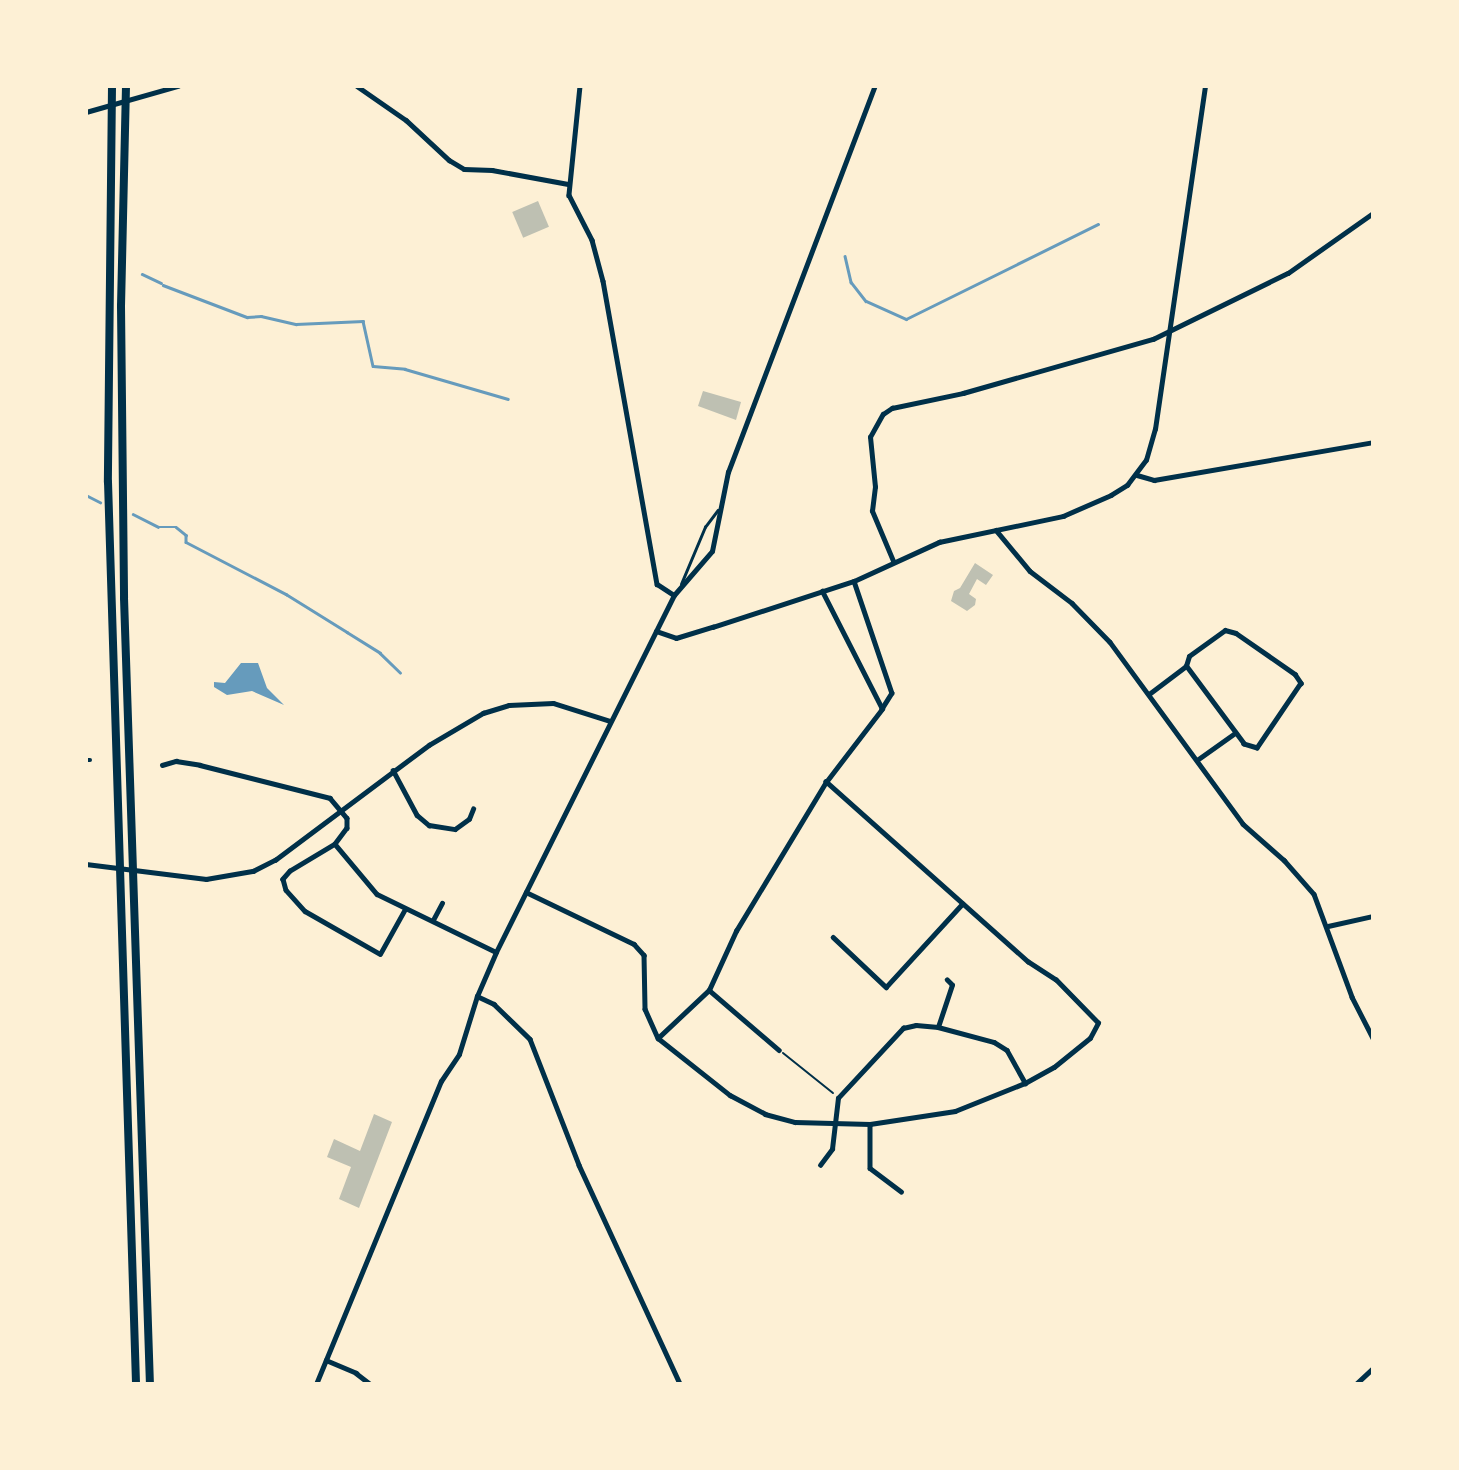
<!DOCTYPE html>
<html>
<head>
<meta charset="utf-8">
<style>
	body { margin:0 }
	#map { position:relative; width:1459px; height:1470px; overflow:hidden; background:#fdf0d5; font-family:"Space Grotesk",sans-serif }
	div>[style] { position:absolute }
	.water>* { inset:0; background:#669bbc }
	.stream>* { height:2.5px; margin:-1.25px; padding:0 1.25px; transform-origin:1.25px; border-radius:1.25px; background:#669bbc }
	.building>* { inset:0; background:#bec0b2; transform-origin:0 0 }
	.path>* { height:2px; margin:-1px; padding:0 1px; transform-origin:1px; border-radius:1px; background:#003049 }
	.service>* { height:2.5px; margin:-1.25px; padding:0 1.25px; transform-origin:1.25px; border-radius:1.25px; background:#003049 }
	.minor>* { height:4.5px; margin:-2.25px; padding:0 2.25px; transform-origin:2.25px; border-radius:2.25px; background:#003049 }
	.tertiary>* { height:5px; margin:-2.5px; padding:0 2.5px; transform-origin:2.5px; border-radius:2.5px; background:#003049 }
	.motorway>* { height:8px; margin:-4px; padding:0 4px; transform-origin:4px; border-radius:4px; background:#003049 }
	span { translate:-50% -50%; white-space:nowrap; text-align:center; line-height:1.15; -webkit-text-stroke:5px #fdf0d5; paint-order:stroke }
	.frame { position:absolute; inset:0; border:88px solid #fdf0d5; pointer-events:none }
</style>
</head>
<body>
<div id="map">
	<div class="water">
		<i style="clip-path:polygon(241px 663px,258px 663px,267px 688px,284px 705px,252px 691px,227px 695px,214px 687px,214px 682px,225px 683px)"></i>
	</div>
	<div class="stream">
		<i style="left:845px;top:256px;width:27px;rotate:77deg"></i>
		<i style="left:851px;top:282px;width:24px;rotate:52deg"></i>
		<i style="left:866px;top:301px;width:44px;rotate:24.2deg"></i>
		<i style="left:906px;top:319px;width:214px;rotate:-26.3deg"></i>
		<i style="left:142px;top:274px;width:21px;rotate:25deg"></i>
		<i style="left:163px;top:285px;width:90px;rotate:20.9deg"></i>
		<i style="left:247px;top:317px;width:14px;rotate:-4deg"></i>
		<i style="left:261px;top:316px;width:36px;rotate:13deg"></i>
		<i style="left:296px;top:324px;width:67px;rotate:-2.6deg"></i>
		<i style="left:363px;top:321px;width:46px;rotate:77.5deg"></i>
		<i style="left:373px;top:366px;width:32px;rotate:5deg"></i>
		<i style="left:405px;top:369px;width:107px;rotate:16.2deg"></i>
		<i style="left:86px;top:495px;width:16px;rotate:27deg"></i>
		<i style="left:133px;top:514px;width:28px;rotate:27deg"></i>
		<i style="left:158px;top:527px;width:18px"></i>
		<i style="left:176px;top:527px;width:13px;rotate:39deg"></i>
		<i style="left:186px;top:535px;width:7px;rotate:90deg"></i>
		<i style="left:186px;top:542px;width:113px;rotate:27.5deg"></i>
		<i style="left:286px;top:594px;width:72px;rotate:31.9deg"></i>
		<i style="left:347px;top:632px;width:39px;rotate:32deg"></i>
		<i style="left:380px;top:653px;width:28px;rotate:44deg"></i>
	</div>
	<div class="building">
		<i style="left:538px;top:201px;width:28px;height:28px;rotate:67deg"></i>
		<i style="clip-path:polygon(703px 391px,741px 402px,736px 420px,698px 406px)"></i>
		<i style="clip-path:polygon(975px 563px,993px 575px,986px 585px,977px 579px,969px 594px,976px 599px,975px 605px,967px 611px,951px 601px,954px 591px,960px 588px)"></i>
		<i style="clip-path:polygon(374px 1114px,392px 1122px,359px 1208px,339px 1199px,351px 1167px,327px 1157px,334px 1139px,360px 1151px)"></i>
	</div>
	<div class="path">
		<i style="left:783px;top:1053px;width:64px;rotate:38.7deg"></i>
	</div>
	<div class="service">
		<i style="left:681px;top:584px;width:62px;rotate:-67.2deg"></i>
		<i style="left:705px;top:527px;width:21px;rotate:-53deg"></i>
	</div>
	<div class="minor">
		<i style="left:357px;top:86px;width:60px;rotate:34.8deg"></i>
		<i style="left:406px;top:120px;width:59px;rotate:42.9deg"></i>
		<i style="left:449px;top:160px;width:17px;rotate:31deg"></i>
		<i style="left:464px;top:169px;width:28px;rotate:2deg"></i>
		<i style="left:492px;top:170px;width:77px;rotate:10.4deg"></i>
		<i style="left:580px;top:86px;width:110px;rotate:95.8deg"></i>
		<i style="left:569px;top:195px;width:51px;rotate:62.9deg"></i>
		<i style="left:592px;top:240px;width:42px;rotate:75deg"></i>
		<i style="left:603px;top:281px;width:308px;rotate:79.9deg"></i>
		<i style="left:657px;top:584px;width:20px;rotate:33deg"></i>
		<i style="left:86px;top:112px;width:96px;rotate:-15.8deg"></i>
		<i style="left:1137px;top:475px;width:18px;rotate:16deg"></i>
		<i style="left:1154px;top:480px;width:222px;rotate:-9.8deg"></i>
		<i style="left:996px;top:530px;width:53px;rotate:50.3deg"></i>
		<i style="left:1030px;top:571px;width:53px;rotate:37.3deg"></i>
		<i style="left:1072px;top:603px;width:54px;rotate:45.7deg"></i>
		<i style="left:1110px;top:642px;width:225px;rotate:53.8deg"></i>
		<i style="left:1243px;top:824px;width:55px;rotate:41.3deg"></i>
		<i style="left:1284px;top:860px;width:45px;rotate:48.6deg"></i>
		<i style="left:1314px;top:894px;width:110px;rotate:69.7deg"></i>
		<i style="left:1352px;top:997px;width:46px;rotate:62.9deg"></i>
		<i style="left:893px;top:561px;width:54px;rotate:-112.8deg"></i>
		<i style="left:872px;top:511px;width:24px;rotate:-83deg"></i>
		<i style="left:875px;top:487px;width:50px;rotate:-95.7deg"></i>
		<i style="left:870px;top:437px;width:26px;rotate:-61deg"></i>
		<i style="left:883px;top:414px;width:11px;rotate:-34deg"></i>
		<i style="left:892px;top:408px;width:73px;rotate:-11.9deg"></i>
		<i style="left:963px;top:393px;width:198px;rotate:-15.9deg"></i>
		<i style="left:1153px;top:339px;width:150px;rotate:-26.1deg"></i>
		<i style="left:1288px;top:273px;width:104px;rotate:-35.2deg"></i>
		<i style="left:854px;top:581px;width:118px;rotate:71.3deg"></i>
		<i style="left:892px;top:693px;width:19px;rotate:122deg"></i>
		<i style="left:1225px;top:630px;width:11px;rotate:15deg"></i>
		<i style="left:1236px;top:633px;width:72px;rotate:34.8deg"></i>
		<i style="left:1295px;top:674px;width:11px;rotate:56deg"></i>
		<i style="left:1301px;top:683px;width:78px;rotate:124.1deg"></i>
		<i style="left:1257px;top:748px;width:14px;rotate:-163deg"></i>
		<i style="left:1244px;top:744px;width:97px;rotate:-126.6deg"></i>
		<i style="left:1186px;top:666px;width:10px;rotate:-73deg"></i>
		<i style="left:1189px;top:656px;width:44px;rotate:-35.8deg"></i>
		<i style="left:656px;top:631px;width:21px;rotate:19deg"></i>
		<i style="left:676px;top:638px;width:39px;rotate:-17deg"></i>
		<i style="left:713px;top:627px;width:148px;rotate:-18.1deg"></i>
		<i style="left:854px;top:581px;width:94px;rotate:-24.6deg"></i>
		<i style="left:939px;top:542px;width:127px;rotate:-11.8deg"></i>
		<i style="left:1063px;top:516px;width:52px;rotate:-23.6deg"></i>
		<i style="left:1111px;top:495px;width:19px;rotate:-32deg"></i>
		<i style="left:1127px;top:485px;width:31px;rotate:-53deg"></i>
		<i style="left:1146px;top:460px;width:32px;rotate:-74deg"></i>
		<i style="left:1155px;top:429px;width:347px;rotate:-81.7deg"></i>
		<i style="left:1149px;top:694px;width:46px;rotate:-37.1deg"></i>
		<i style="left:86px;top:760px;width:4px"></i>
		<i style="left:1197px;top:760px;width:47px;rotate:-35.4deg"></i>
		<i style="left:162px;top:765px;width:15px;rotate:-16deg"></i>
		<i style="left:176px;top:761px;width:24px;rotate:9deg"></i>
		<i style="left:200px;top:765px;width:134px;rotate:14.2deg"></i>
		<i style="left:330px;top:798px;width:26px;rotate:50deg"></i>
		<i style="left:347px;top:818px;width:10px;rotate:90deg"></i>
		<i style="left:347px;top:828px;width:20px;rotate:127deg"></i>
		<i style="left:335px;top:844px;width:65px;rotate:50deg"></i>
		<i style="left:377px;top:894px;width:132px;rotate:26deg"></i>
		<i style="left:393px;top:770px;width:51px;rotate:61.9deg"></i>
		<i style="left:417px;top:815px;width:16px;rotate:40deg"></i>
		<i style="left:429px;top:825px;width:26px;rotate:9deg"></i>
		<i style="left:455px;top:829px;width:17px;rotate:-36deg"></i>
		<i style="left:469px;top:819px;width:11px;rotate:-68deg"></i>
		<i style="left:335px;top:844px;width:52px;rotate:149deg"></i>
		<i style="left:290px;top:871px;width:11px;rotate:131deg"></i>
		<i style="left:283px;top:879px;width:11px;rotate:75deg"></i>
		<i style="left:286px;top:890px;width:28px;rotate:48deg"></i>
		<i style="left:305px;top:911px;width:86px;rotate:29.8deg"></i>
		<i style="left:380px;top:954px;width:51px;rotate:-60.9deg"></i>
		<i style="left:86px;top:864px;width:121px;rotate:7.1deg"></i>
		<i style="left:206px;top:879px;width:48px;rotate:-9.7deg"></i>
		<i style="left:253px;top:871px;width:25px;rotate:-27deg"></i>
		<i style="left:275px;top:860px;width:192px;rotate:-36.8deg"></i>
		<i style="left:429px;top:745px;width:63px;rotate:-30.7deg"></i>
		<i style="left:483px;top:713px;width:27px;rotate:-17deg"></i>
		<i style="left:509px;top:705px;width:44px;rotate:-2.6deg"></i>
		<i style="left:553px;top:703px;width:60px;rotate:17.5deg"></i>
		<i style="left:526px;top:892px;width:120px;rotate:25.7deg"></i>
		<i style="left:634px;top:944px;width:15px;rotate:48deg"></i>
		<i style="left:644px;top:955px;width:54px;rotate:88.9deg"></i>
		<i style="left:645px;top:1009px;width:32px;rotate:66deg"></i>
		<i style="left:658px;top:1038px;width:92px;rotate:38.4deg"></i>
		<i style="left:730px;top:1095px;width:40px;rotate:28deg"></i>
		<i style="left:765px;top:1114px;width:31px;rotate:15deg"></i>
		<i style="left:795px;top:1122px;width:75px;rotate:1.5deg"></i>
		<i style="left:870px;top:1124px;width:86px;rotate:-8.7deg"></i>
		<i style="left:955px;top:1111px;width:75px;rotate:-21.8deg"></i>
		<i style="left:1025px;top:1083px;width:33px;rotate:-29deg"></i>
		<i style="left:1054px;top:1067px;width:46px;rotate:-38.9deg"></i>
		<i style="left:1090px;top:1038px;width:17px;rotate:-62deg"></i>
		<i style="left:1098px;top:1023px;width:60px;rotate:-134.3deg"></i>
		<i style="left:1056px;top:980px;width:33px;rotate:-147deg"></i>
		<i style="left:1028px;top:962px;width:271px;rotate:-138.3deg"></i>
		<i style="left:433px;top:920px;width:19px;rotate:-62deg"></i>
		<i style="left:1328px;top:926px;width:46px;rotate:-12.5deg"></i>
		<i style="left:833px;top:937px;width:73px;rotate:43.3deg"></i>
		<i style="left:886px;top:987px;width:113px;rotate:-47.5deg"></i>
		<i style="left:709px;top:990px;width:92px;rotate:40.6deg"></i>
		<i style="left:477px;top:996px;width:19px;rotate:25deg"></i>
		<i style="left:494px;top:1004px;width:50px;rotate:44.2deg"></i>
		<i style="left:530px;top:1039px;width:135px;rotate:68.7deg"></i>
		<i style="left:579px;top:1165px;width:241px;rotate:65.2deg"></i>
		<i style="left:938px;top:1027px;width:44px;rotate:-71.6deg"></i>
		<i style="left:952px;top:985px;width:7px;rotate:-135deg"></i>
		<i style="left:658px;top:1038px;width:70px;rotate:-43.3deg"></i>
		<i style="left:709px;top:990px;width:65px;rotate:-65.4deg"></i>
		<i style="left:736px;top:931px;width:174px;rotate:-58.9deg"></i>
		<i style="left:826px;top:782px;width:92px;rotate:-52.5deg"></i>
		<i style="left:882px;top:709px;width:132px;rotate:-117deg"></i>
		<i style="left:870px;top:1124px;width:44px;rotate:90deg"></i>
		<i style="left:870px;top:1168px;width:39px;rotate:37deg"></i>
		<i style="left:820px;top:1165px;width:20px;rotate:-53deg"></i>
		<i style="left:832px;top:1149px;width:51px;rotate:-83.3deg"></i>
		<i style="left:838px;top:1098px;width:96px;rotate:-47.1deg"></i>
		<i style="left:903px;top:1028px;width:13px;rotate:-13deg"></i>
		<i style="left:916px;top:1025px;width:22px;rotate:5deg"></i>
		<i style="left:938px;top:1027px;width:58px;rotate:15deg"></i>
		<i style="left:994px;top:1042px;width:15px;rotate:32deg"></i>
		<i style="left:1007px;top:1050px;width:38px;rotate:61deg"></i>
		<i style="left:326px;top:1360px;width:33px;rotate:23deg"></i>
		<i style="left:356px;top:1373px;width:18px;rotate:38deg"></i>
		<i style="left:1356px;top:1384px;width:23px;rotate:-43deg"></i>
	</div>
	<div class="tertiary">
		<i style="left:316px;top:1384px;width:328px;rotate:-67.6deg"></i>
		<i style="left:441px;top:1081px;width:32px;rotate:-56deg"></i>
		<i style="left:459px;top:1054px;width:61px;rotate:-72.8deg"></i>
		<i style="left:477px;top:996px;width:48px;rotate:-66.6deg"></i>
		<i style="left:496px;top:952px;width:399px;rotate:-63.5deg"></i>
		<i style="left:674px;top:595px;width:58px;rotate:-49.2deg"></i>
		<i style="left:712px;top:551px;width:81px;rotate:-78.6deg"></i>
		<i style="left:728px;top:472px;width:413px;rotate:-69.2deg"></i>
	</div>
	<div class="motorway">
		<i style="left:112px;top:86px;width:396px;rotate:90.6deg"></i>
		<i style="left:108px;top:482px;width:902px;rotate:88.22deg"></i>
		<i style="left:126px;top:86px;width:220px;rotate:91.3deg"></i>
		<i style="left:121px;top:306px;width:292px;rotate:89.4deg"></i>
		<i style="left:124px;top:598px;width:786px;rotate:88.11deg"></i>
	</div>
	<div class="frame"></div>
</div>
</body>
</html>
